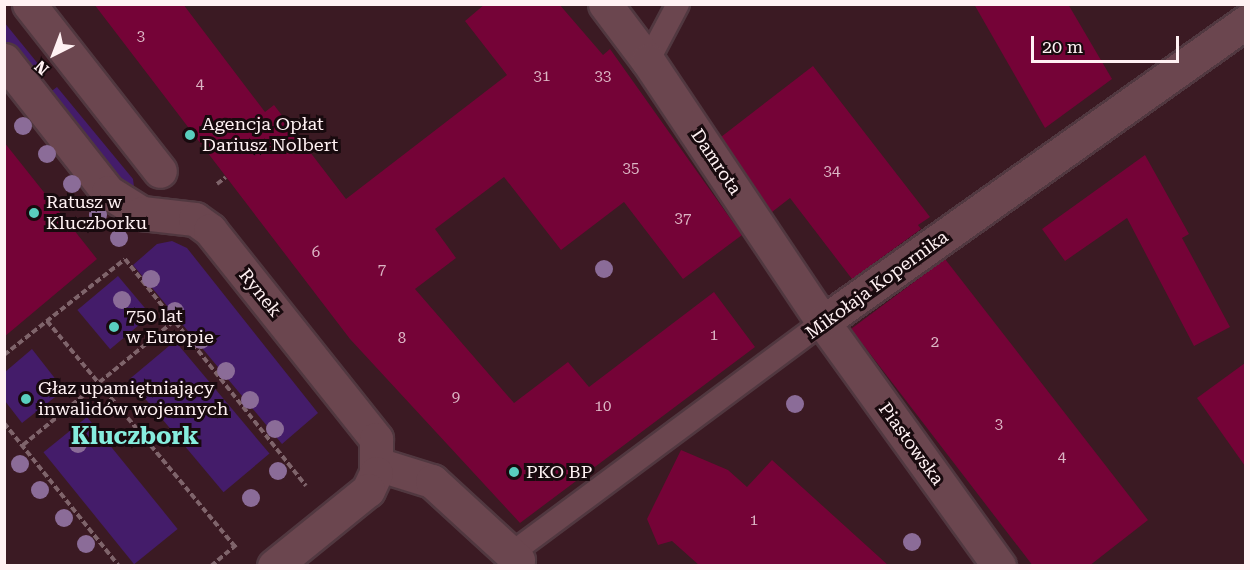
<!DOCTYPE html>
<html>
<head>
<meta charset="utf-8">
<style>
	body { margin:0 }
	#map { position:relative; width:1250px; height:570px; overflow:hidden; background:#3b1a23; font-family:"Roboto Serif",serif }
	div>[style] { position:absolute }
	.green>* { inset:0; background:#441c6a; transform-origin:0 0 }
	.building>* { inset:0; background:#750337 }
	.path>* { height:4px; margin-top:-2px; transform-origin:0; background:repeating-linear-gradient(90deg,#7f646b 0 6px,transparent 0 9px) }
	.roads { filter:drop-shadow(2px 0 #513840) drop-shadow(-2px 0 #513840) drop-shadow(0 2px #513840) drop-shadow(0 -2px #513840) }
	.service>* { height:22px; margin:-11px; padding:0 11px; transform-origin:11px; border-radius:11px; background:#6b464f }
	.pedestrian>* { height:33px; margin:-16.5px; padding:0 16.5px; transform-origin:16.5px; border-radius:16.5px; background:#6b464f }
	.minor>* { height:33px; margin:-16.5px; padding:0 16.5px; transform-origin:16.5px; border-radius:16.5px; background:#6b464f }
	.trees>* { width:18px; height:18px; margin:-9px; border-radius:50%; background:#8b6c98 }
	.dots>* { width:16px; height:16px; translate:-50% -50%; box-sizing:border-box; border:3px solid #180a0e; border-radius:50% }
	span { translate:-50% -50%; white-space:nowrap; text-align:center; line-height:1.15; -webkit-text-stroke:6px #180a0e; paint-order:stroke }
	.number-label { font-size:15px; color:#dcb6c4 }
	.number-label span { -webkit-text-stroke-width:0 }
	.poi-label { font-size:18px; color:#fff1f3 }
	.left { translate:0 -50%; text-align:left }
	.street-label { font-size:18px; color:#fff1f3 }
	.district-label { font-size:24px; color:#86edde; font-weight:700 }
	.frame { position:absolute; inset:0; border:6px solid #fff1f3; pointer-events:none }
	.north { position:absolute; left:24px; top:24px; width:60px; height:60px; -webkit-text-stroke:4px #180a0e; paint-order:stroke; rotate:222deg; font-size:16px; font-weight:700; line-height:24px; text-align:center; color:#fff1f3 }
	.north::after { content:''; display:block; margin:auto; width:21px; height:27px; background:#fff1f3; clip-path:polygon(50% 0,100% 100%,50% 72%,0 100%) }
	.scale { position:absolute; left:1031px; top:36px; width:148px; height:27px; box-sizing:border-box; border:3px solid #fff1f3; border-top:0; padding-left:8px; font-size:18px; line-height:21px; white-space:nowrap; color:#fff1f3; -webkit-text-stroke:4px #180a0e; paint-order:stroke }
</style>
</head>
<body>
<div id="map">
	<div class="green">
		<i style="clip-path:polygon(4px 22px,39px 65px,28px 76px,5px 46px)"></i>
		<i style="clip-path:polygon(57px 87px,133px 179px,134px 187px,126px 190px,45px 96px)"></i>
		<i style="clip-path:polygon(172px 241px,187px 248px,318px 413px,282px 444px,133px 265px,157px 244px)"></i>
		<i style="left:118px;top:276px;width:51px;height:53px;rotate:50deg"></i>
		<i style="left:175px;top:341px;width:147px;height:60px;rotate:50deg"></i>
		<i style="clip-path:polygon(32px 349px,64px 390px,22px 423px,5px 401px,5px 372px)"></i>
		<i style="left:87px;top:417px;width:144px;height:56px;rotate:51deg"></i>
	</div>
	<div class="building">
		<i style="clip-path:polygon(94px 4px,183px 4px,265px 112px,274px 105px,346px 199px,507px 75px,465px 21px,485px 4px,559px 4px,603px 55px,610px 49px,742px 235px,683px 279px,624px 202px,561px 250px,504px 177px,435px 229px,456px 258px,415px 289px,514px 403px,568px 362px,589px 387px,714px 292px,755px 347px,520px 523px,350px 339px)"></i>
		<i style="clip-path:polygon(974px 4px,1068px 4px,1112px 79px,1045px 128px)"></i>
		<i style="clip-path:polygon(813px 66px,930px 217px,918px 225px,921px 229px,852px 279px,790px 198px,772px 212px,721px 137px)"></i>
		<i style="clip-path:polygon(4px 142px,97px 259px,4px 337px)"></i>
		<i style="clip-path:polygon(1145px 155px,1189px 234px,1182px 238px,1230px 327px,1194px 346px,1127px 218px,1065px 261px,1042px 229px)"></i>
		<i style="clip-path:polygon(945px 259px,1148px 520px,1089px 566px,1033px 566px,851px 329px)"></i>
		<i style="clip-path:polygon(1245px 363px,1245px 466px,1197px 398px)"></i>
		<i style="clip-path:polygon(681px 450px,728px 470px,747px 487px,772px 460px,889px 566px,700px 566px,672px 541px,658px 545px,647px 519px)"></i>
	</div>
	<div class="path">
		<i style="left:291px;top:127px;width:14px;rotate:-39deg"></i>
		<i style="left:217px;top:184px;width:11px;rotate:-38deg"></i>
		<i style="left:47px;top:321px;width:294px;rotate:50.2deg"></i>
		<i style="left:4px;top:355px;width:154px;rotate:-38.4deg"></i>
		<i style="left:125px;top:259px;width:290px;rotate:51.4deg"></i>
		<i style="left:4px;top:423px;width:184px;rotate:51.2deg"></i>
		<i style="left:23px;top:445px;width:195px;rotate:-39.4deg"></i>
		<i style="left:211px;top:566px;width:33px;rotate:-40deg"></i>
	</div>
	<div class="roads">
		<div class="service">
			<i style="left:648px;top:61px;width:64px;rotate:-62.2deg"></i>
			<i style="left:512px;top:553px;width:387px;rotate:-36.6deg"></i>
		</div>
		<div class="pedestrian">
			<i style="left:29px;top:4px;width:212px;rotate:51.9deg"></i>
			<i style="left:377px;top:464px;width:58px;rotate:17.2deg"></i>
			<i style="left:432px;top:481px;width:117px;rotate:42.6deg"></i>
		</div>
		<div class="minor">
			<i style="left:605px;top:4px;width:71px;rotate:53deg"></i>
			<i style="left:648px;top:61px;width:314px;rotate:56.2deg"></i>
			<i style="left:823px;top:322px;width:301px;rotate:54.2deg"></i>
			<i style="left:4px;top:60px;width:168px;rotate:51.8deg"></i>
			<i style="left:108px;top:192px;width:40px;rotate:32deg"></i>
			<i style="left:142px;top:213px;width:53px;rotate:6.5deg"></i>
			<i style="left:195px;top:219px;width:19px;rotate:36deg"></i>
			<i style="left:210px;top:230px;width:267px;rotate:51.5deg"></i>
			<i style="left:376px;top:439px;width:34px;rotate:90deg"></i>
			<i style="left:376px;top:473px;width:19px;rotate:115deg"></i>
			<i style="left:368px;top:490px;width:121px;rotate:141deg"></i>
			<i style="left:823px;top:322px;width:519px;rotate:-35.35deg"></i>
		</div>
	</div>
	<div class="trees">
		<i style="left:23px;top:126px"></i>
		<i style="left:47px;top:154px"></i>
		<i style="left:72px;top:184px"></i>
		<i style="left:98px;top:215px"></i>
		<i style="left:119px;top:238px"></i>
		<i style="left:604px;top:269px"></i>
		<i style="left:151px;top:279px"></i>
		<i style="left:122px;top:300px"></i>
		<i style="left:175px;top:311px"></i>
		<i style="left:201px;top:340px"></i>
		<i style="left:226px;top:371px"></i>
		<i style="left:250px;top:400px"></i>
		<i style="left:795px;top:404px"></i>
		<i style="left:275px;top:429px"></i>
		<i style="left:78px;top:444px"></i>
		<i style="left:20px;top:464px"></i>
		<i style="left:278px;top:471px"></i>
		<i style="left:40px;top:490px"></i>
		<i style="left:251px;top:498px"></i>
		<i style="left:64px;top:518px"></i>
		<i style="left:912px;top:542px"></i>
		<i style="left:86px;top:544px"></i>
	</div>
	<div class="dots">
		<i style="left:190px;top:135px;background:#59cebe"></i>
		<i style="left:34px;top:213px;background:#59cebe"></i>
		<i style="left:114px;top:327px;background:#59cebe"></i>
		<i style="left:26px;top:399px;background:#59cebe"></i>
		<i style="left:514px;top:472px;background:#59cebe"></i>
	</div>
	<div class="number-label">
		<span style="left:141px;top:37px">3</span>
		<span style="left:542px;top:77px">31</span>
		<span style="left:603px;top:77px">33</span>
		<span style="left:200px;top:85px">4</span>
		<span style="left:631px;top:169px">35</span>
		<span style="left:832px;top:172px">34</span>
		<span style="left:683px;top:219px">37</span>
		<span style="left:316px;top:253px">6</span>
		<span style="left:382px;top:270px">7</span>
		<span style="left:714px;top:336px">1</span>
		<span style="left:402px;top:339px">8</span>
		<span style="left:935px;top:343px">2</span>
		<span style="left:456px;top:398px">9</span>
		<span style="left:603px;top:407px">10</span>
		<span style="left:999px;top:425px">3</span>
		<span style="left:1062px;top:458px">4</span>
		<span style="left:754px;top:521px">1</span>
	</div>
	<div class="poi-label">
		<span class="left" style="left:202px;top:135px">Agencja Opłat<br>Dariusz Nolbert</span>
		<span class="left" style="left:46px;top:213px">Ratusz w<br>Kluczborku</span>
		<span class="left" style="left:126px;top:327px">750 lat<br>w Europie</span>
		<span class="left" style="left:38px;top:399px">Głaz upamiętniający<br>inwalidów wojennych</span>
		<span class="left" style="left:526px;top:472px">PKO BP</span>
	</div>
	<div class="street-label">
		<span style="left:716px;top:162px;rotate:56deg">Damrota</span>
		<span style="left:877px;top:285px;rotate:-36deg">Mikołaja Kopernika</span>
		<span style="left:260px;top:293px;rotate:51deg">Rynek</span>
		<span style="left:911px;top:444px;rotate:54deg">Piastowska</span>
	</div>
	<div class="district-label">
		<span style="left:135px;top:437px">Kluczbork</span>
	</div>
	<div class="frame"></div>
	<div class="north">N</div>
	<div class="scale">20 m</div>
</div>
</body>
</html>
